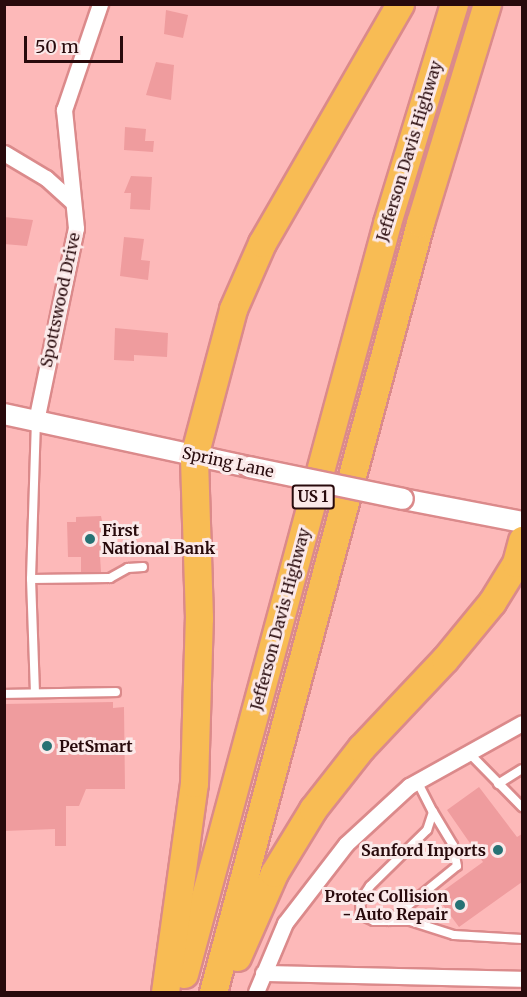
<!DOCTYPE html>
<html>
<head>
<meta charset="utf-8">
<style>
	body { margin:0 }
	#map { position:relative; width:527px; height:997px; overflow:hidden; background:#fdb9b9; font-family:Merriweather,serif }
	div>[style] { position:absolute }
	.building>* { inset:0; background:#ef9c9e }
	.roads { filter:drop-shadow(2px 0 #db8a8b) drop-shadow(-2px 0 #db8a8b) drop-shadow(0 2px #db8a8b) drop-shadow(0 -2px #db8a8b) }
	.service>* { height:8px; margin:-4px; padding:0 4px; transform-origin:4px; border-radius:4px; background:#fff }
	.minor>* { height:15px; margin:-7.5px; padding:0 7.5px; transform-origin:7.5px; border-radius:7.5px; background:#fff }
	.tertiary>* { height:20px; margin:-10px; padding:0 10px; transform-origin:10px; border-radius:10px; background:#fff }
	.motorway>* { height:27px; margin:-13.5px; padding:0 13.5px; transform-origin:13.5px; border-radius:13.5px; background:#f8bc54 }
	.bridges { filter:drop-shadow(2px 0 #db8a8b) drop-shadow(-2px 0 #db8a8b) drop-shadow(0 2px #db8a8b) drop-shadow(0 -2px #db8a8b) }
	.tertiary-bridge>* { height:20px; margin:-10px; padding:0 10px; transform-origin:10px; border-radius:10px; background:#fff }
	.dots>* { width:16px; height:16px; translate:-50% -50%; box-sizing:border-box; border:3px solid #fbe9e9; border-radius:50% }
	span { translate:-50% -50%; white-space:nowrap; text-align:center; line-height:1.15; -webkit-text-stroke:6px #fbe9e9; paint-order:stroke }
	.shield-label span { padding:2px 4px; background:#fbe9e9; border:2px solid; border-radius:4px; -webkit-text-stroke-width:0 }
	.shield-label { font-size:15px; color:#280a0c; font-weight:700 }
	.street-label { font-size:16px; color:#280a0c }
	.poi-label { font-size:16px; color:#280a0c; font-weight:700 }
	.left { translate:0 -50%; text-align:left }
	.right { translate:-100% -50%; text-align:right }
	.frame { position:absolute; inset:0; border:6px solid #280a0c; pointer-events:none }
	.scale { position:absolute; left:24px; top:36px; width:99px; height:27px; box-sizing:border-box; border:3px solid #280a0c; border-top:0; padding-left:8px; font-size:18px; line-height:21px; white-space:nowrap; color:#280a0c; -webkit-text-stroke:4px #fbe9e9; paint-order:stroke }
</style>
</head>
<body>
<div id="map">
	<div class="building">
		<i style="clip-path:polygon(166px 10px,188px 15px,183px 38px,164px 34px)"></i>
		<i style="clip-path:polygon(156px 62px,174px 65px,171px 100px,146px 95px)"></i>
		<i style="clip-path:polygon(125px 127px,146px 129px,145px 141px,154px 141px,153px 152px,124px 150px)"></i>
		<i style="clip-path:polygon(131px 176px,152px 177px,150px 210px,130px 209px,131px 193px,124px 193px)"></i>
		<i style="clip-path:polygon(4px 217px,33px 220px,27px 246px,4px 244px)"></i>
		<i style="clip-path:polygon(124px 237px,144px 239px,141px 260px,150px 261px,148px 280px,120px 276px)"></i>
		<i style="clip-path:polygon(115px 328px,168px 333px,167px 357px,134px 355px,134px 361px,114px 360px)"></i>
		<i style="clip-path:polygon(101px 516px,102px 521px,112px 521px,113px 555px,100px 556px,101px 572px,81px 572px,81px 557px,68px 557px,67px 522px,76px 522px,76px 517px)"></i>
		<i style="clip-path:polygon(113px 702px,113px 708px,124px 707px,125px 789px,86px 789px,79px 806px,66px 806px,66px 846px,55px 846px,55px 829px,4px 831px,4px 704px)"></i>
		<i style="clip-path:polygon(479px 787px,517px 837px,522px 834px,522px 882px,459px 927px,436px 896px,483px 862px,447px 810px)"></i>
	</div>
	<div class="roads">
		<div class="service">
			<i style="left:31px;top:579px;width:79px;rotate:-0.7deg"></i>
			<i style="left:110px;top:578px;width:21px;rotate:-29deg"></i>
			<i style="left:128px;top:568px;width:15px;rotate:-4deg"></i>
			<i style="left:35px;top:693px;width:114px;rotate:-92deg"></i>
			<i style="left:31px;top:579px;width:157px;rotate:-88.2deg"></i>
			<i style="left:4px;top:694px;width:112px;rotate:-1deg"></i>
			<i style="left:469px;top:753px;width:76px;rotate:45.5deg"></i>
			<i style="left:417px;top:781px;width:35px;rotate:63deg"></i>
			<i style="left:433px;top:812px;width:19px;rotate:108deg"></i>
			<i style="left:427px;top:830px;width:80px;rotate:135.5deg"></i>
			<i style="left:370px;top:886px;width:18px;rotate:124deg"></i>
			<i style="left:360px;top:901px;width:14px;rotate:86deg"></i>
			<i style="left:361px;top:915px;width:14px;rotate:25deg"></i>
			<i style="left:374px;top:921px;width:36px"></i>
			<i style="left:410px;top:921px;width:46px;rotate:17.7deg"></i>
			<i style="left:454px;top:935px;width:68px;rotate:3.4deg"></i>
			<i style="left:498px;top:784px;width:28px;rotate:-32deg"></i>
			<i style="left:389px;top:921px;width:87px;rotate:-39deg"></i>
			<i style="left:457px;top:866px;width:21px;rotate:-101deg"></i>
			<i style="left:453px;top:845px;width:39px;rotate:-121deg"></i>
		</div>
		<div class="minor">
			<i style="left:4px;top:153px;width:49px;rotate:30.8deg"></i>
			<i style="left:46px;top:178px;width:36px;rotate:42deg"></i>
			<i style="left:36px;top:421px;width:197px;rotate:-78.3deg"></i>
			<i style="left:76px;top:228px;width:119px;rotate:-95.8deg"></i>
			<i style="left:64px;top:110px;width:112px;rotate:-71.2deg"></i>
			<i style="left:263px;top:973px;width:259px;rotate:1.3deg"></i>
			<i style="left:256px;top:992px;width:75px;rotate:-67.2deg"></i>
			<i style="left:285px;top:923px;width:100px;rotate:-52.3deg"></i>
			<i style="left:346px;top:844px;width:86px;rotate:-42.6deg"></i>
			<i style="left:409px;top:786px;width:129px;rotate:-29.1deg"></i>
		</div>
		<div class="tertiary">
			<i style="left:4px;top:414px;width:251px;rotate:12.2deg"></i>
			<i style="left:403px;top:499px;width:121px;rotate:10.9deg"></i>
		</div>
		<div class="motorway">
			<i style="left:237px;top:957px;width:92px;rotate:-66.2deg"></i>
			<i style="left:274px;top:873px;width:75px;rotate:-58.6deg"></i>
			<i style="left:313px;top:809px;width:78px;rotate:-51.8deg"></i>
			<i style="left:361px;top:748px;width:122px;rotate:-46.7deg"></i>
			<i style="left:445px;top:659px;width:74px;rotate:-50.5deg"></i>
			<i style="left:492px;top:602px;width:46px;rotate:-58.4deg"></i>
			<i style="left:516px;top:563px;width:24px;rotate:-75deg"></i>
			<i style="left:184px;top:974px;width:778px;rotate:-74.87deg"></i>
			<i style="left:387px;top:223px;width:229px;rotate:-73deg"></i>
			<i style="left:165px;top:992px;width:211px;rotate:-82.1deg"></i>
			<i style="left:194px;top:783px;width:165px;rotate:-88.3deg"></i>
			<i style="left:199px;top:618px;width:162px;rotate:-91.8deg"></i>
			<i style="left:194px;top:456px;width:152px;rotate:-75.1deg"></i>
			<i style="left:233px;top:309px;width:72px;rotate:-66.3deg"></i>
			<i style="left:262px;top:243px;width:276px;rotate:-60deg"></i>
			<i style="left:213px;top:992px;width:796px;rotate:-74.93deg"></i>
			<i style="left:420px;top:223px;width:229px;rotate:-73deg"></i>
		</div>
	</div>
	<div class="bridges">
		<div class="tertiary-bridge">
			<i style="left:249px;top:467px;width:157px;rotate:11.7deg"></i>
		</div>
	</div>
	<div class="dots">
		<i style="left:90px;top:539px;background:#277274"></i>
		<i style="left:47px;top:746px;background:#277274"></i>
		<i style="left:498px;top:850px;background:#277274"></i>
		<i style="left:460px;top:905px;background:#277274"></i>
	</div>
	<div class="shield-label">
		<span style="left:313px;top:497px">US 1</span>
	</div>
	<div class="street-label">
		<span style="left:409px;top:151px;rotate:-73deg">Jefferson Davis Highway</span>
		<span style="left:60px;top:300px;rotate:-78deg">Spottswood Drive</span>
		<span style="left:228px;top:462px;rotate:12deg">Spring Lane</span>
		<span style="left:280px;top:619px;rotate:-75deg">Jefferson Davis Highway</span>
	</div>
	<div class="poi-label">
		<span class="left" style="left:102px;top:539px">First<br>National Bank</span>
		<span class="left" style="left:59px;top:746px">PetSmart</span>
		<span class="right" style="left:486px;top:850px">Sanford Inports</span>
		<span class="right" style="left:448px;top:905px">Protec Collision<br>- Auto Repair</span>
	</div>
	<div class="frame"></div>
	<div class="scale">50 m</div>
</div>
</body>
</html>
